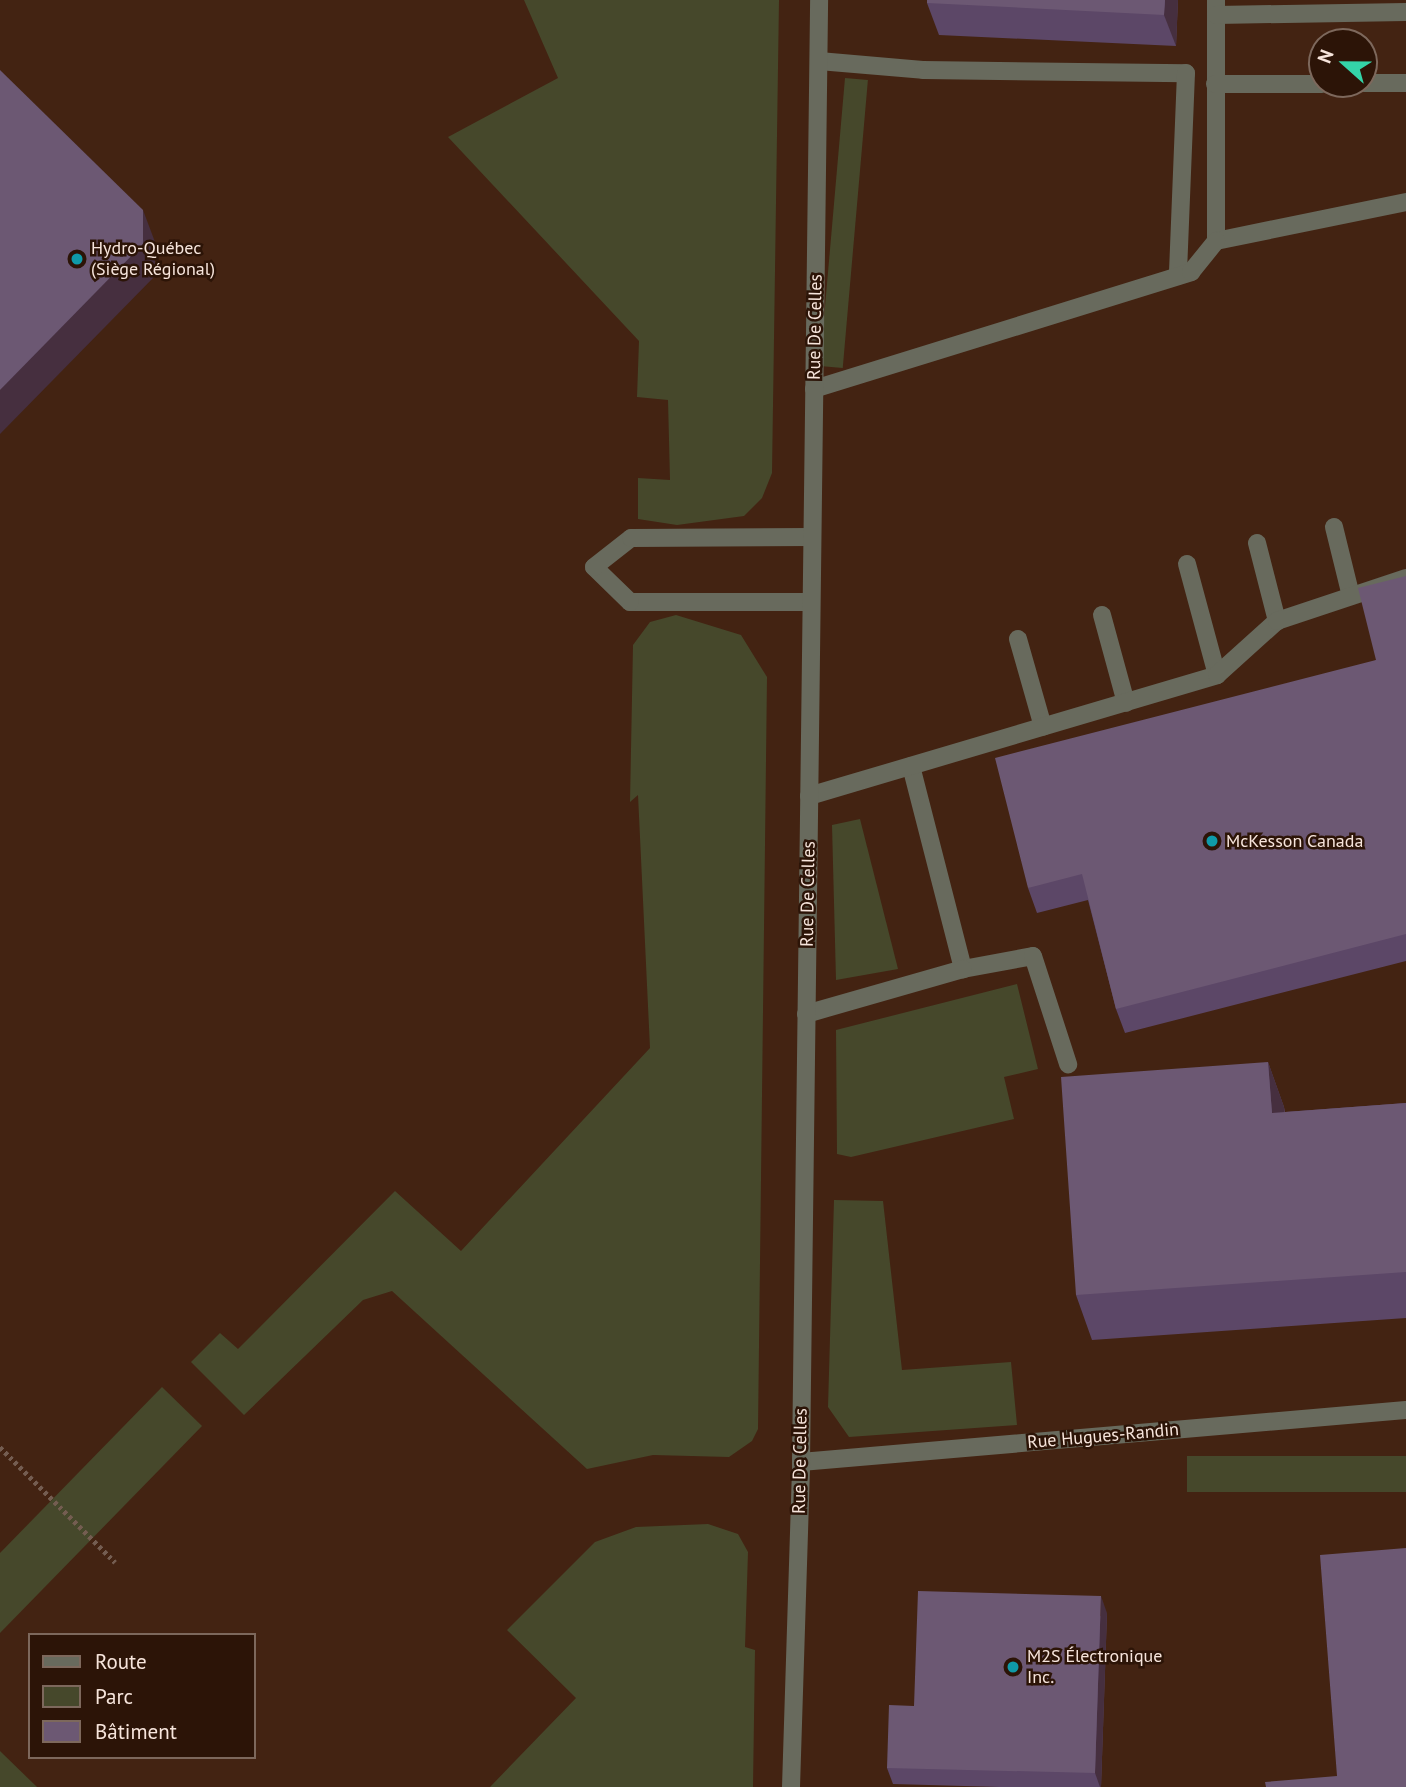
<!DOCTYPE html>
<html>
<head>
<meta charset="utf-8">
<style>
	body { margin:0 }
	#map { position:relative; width:1406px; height:1787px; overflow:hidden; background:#361d10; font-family:"PT Sans",sans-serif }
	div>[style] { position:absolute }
	.built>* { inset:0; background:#432312 }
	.green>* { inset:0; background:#46482b; transform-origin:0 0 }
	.path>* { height:4.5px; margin-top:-2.25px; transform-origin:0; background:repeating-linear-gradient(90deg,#745d51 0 3.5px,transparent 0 7px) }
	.minor>* { height:18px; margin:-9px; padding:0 9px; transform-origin:9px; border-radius:9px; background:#686a5d }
	.wall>* { inset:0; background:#5c4767 }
	.shaded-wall>* { inset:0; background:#462f3f }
	.building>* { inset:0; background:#6c5873 }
	.dots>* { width:19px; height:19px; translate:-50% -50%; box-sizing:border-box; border:4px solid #2c1407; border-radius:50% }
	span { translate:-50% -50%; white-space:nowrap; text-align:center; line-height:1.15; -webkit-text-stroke:5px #2c1407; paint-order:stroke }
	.poi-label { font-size:18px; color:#f7e5dc }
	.left { translate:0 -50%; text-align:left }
	.street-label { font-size:18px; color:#f7e5dc }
	.legend { position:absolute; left:28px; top:1633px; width:228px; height:126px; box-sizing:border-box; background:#2c1407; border:2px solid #7d685c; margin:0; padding:9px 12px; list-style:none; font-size:21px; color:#f7e5dc }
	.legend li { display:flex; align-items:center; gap:14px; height:35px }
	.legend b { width:35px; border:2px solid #7d685c }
	.north { position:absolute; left:1308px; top:28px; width:70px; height:70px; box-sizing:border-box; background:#2c1407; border:2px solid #7d685c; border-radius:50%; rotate:291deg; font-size:19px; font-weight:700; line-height:28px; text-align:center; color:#f7e5dc }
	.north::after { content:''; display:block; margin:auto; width:24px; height:32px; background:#34d4a8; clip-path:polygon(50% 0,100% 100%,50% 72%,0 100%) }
</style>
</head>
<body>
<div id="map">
	<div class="built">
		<i style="clip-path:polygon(evenodd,0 0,1406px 0,1406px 1787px,0 1787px,0 0,1322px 42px,1364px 42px,1364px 84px,1322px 84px,1322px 42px,0 0,30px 1635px,254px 1635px,254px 1757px,30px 1757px,30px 1635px)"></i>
	</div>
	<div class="green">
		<i style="clip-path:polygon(524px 0,779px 0,772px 473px,762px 498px,744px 516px,677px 525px,638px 519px,638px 478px,670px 480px,668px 400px,637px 397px,639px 341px,448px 137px,558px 78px)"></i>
		<i style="left:845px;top:78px;width:23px;height:289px;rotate:5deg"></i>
		<i style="clip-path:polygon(676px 615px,741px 635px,767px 677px,758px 1429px,752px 1441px,729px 1457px,653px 1455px,587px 1469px,392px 1291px,363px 1300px,244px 1415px,191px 1362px,220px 1333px,238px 1349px,395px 1191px,461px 1251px,650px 1048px,638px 795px,630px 802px,633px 645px,650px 622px)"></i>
		<i style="clip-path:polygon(860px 819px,898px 969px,836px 980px,832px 825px)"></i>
		<i style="clip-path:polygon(1017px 984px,1038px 1069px,1004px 1077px,1014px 1119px,851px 1157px,837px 1154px,836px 1030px)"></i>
		<i style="clip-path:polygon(834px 1200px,883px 1201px,902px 1370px,1011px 1362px,1017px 1425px,849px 1437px,828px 1407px)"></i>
		<i style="clip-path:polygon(162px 1387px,202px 1426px,0 1633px,0 1553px)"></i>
		<i style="left:1406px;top:1456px;width:36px;height:219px;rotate:90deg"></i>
		<i style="clip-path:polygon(708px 1524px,738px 1534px,748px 1552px,745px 1647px,755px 1650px,753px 1787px,490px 1787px,576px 1698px,507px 1630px,595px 1542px,636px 1527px)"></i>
		<i style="clip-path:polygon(0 1751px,37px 1787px,0 1787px)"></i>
	</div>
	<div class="path">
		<i style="left:0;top:1447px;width:163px;rotate:45deg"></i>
	</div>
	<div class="minor">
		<i style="left:1216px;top:0;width:241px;rotate:90deg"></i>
		<i style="left:1216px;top:241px;width:194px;rotate:-11.6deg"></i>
		<i style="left:1216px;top:15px;width:190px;rotate:-0.9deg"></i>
		<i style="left:819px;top:61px;width:104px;rotate:4.9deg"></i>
		<i style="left:923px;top:70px;width:263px;rotate:0.7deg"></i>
		<i style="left:1186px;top:73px;width:203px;rotate:92.3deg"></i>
		<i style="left:1364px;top:83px;width:42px"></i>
		<i style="left:1215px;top:84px;width:107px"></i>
		<i style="left:814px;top:389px;width:395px;rotate:-17.2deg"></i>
		<i style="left:1191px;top:272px;width:40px;rotate:-51deg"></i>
		<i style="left:1334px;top:527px;width:71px;rotate:76.2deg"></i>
		<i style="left:1257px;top:543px;width:81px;rotate:75.6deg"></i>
		<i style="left:1187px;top:564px;width:115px;rotate:74.9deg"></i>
		<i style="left:811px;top:602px;width:181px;rotate:180deg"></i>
		<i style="left:630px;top:602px;width:50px;rotate:-135.8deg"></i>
		<i style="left:594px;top:567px;width:47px;rotate:-38.1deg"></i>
		<i style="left:631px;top:538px;width:181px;rotate:-0.3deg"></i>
		<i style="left:1102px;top:615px;width:91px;rotate:74.7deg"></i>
		<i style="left:1018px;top:639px;width:91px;rotate:74.1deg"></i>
		<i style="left:911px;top:766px;width:210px;rotate:75.6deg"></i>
		<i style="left:963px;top:969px;width:71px;rotate:-10.5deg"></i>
		<i style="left:1033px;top:956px;width:114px;rotate:72deg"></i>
		<i style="left:809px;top:796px;width:426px;rotate:-16.5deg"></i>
		<i style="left:1217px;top:675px;width:81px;rotate:-42deg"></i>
		<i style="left:1277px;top:621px;width:136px;rotate:-18.4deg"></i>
		<i style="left:806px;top:1014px;width:163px;rotate:-16deg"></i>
		<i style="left:801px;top:1462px;width:607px;rotate:-4.91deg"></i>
		<i style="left:791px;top:1787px;width:325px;rotate:-88.2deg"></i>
		<i style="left:801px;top:1462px;width:1462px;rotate:-89.29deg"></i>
	</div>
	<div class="wall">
		<i style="clip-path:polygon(927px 0,1178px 0,1176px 46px,939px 35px,927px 3px)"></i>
		<i style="clip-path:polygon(1406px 576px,1406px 961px,1125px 1033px,1116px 1009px,1088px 900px,1037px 913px,1028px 888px,1376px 660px)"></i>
		<i style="clip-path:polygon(1268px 1062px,1284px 1107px,1285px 1112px,1406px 1103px,1406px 1318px,1092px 1340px,1076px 1295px)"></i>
		<i style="clip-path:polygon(1107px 1613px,1101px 1787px,999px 1787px,893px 1784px,887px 1768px,914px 1706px)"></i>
	</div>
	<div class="shaded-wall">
		<i style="clip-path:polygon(1165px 0,1178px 0,1176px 46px,1164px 15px)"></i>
		<i style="clip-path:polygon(143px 210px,155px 242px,155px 276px,0 434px,0 390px)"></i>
		<i style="clip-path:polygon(1268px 1062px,1284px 1107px,1288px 1157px,1272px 1113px)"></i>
		<i style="clip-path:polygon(1101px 1596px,1107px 1613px,1101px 1787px,1100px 1787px,1095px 1773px)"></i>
	</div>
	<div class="building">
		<i style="clip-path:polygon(927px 0,1165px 0,1164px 15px,927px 3px)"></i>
		<i style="clip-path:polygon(0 70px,143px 210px,143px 244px,0 390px)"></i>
		<i style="clip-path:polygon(1406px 576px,1406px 934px,1116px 1009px,1082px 874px,1028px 888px,995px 758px,1376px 660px,1358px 588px)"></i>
		<i style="clip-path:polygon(1268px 1062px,1272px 1113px,1406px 1103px,1406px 1272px,1076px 1295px,1061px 1077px)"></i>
		<i style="clip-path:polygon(1406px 1548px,1406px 1787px,1266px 1787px,1265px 1782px,1337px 1776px,1320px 1555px)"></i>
		<i style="clip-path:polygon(918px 1591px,1101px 1596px,1095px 1773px,887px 1768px,889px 1705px,914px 1706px)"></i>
	</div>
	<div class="dots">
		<i style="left:77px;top:259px;background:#0f9aa8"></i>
		<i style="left:1212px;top:841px;background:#0f9aa8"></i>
		<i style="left:1013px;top:1667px;background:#0f9aa8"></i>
	</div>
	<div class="poi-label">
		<span class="left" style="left:91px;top:259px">Hydro-Québec<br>(Siège Régional)</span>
		<span class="left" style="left:1226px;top:841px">McKesson Canada</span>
		<span class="left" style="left:1027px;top:1667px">M2S Électronique<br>Inc.</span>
	</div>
	<div class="street-label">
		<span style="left:815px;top:327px;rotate:-89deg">Rue De Celles</span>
		<span style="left:808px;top:894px;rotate:-89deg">Rue De Celles</span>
		<span style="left:1103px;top:1436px;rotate:-5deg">Rue Hugues-Randin</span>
		<span style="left:800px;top:1461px;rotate:-89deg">Rue De Celles</span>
	</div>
	<ul class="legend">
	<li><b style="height:9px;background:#686a5d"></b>Route</li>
	<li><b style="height:19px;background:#46482b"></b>Parc</li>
	<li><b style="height:19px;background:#6c5873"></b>Bâtiment</li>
	</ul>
	<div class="north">N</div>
</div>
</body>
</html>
